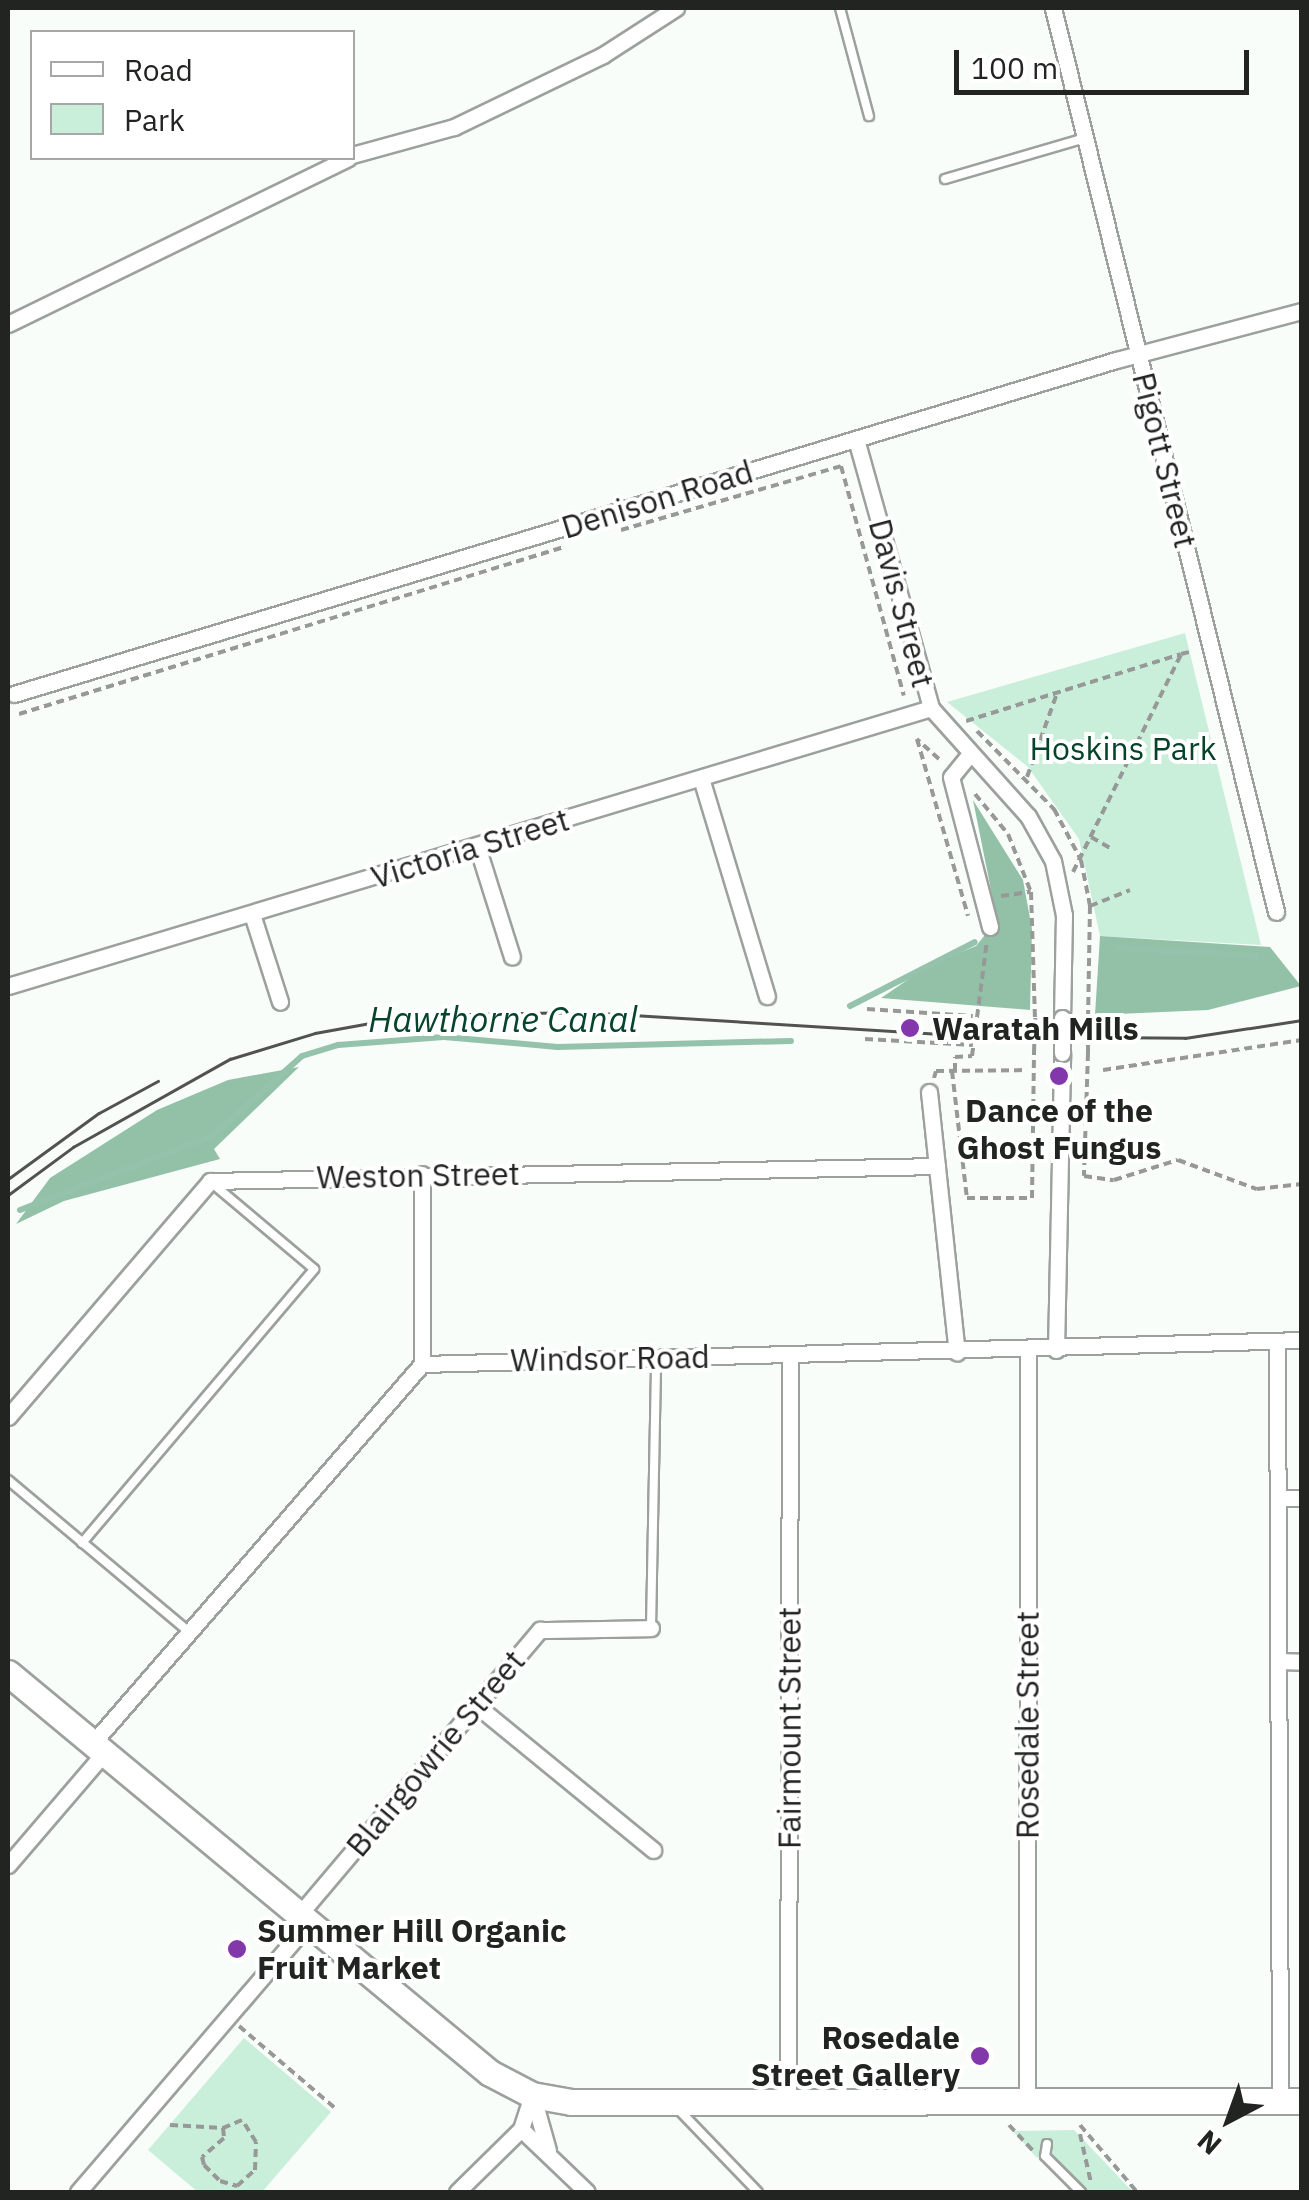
<!DOCTYPE html>
<html>
<head>
<meta charset="utf-8">
<style>
  body { margin:0 }
  #map { position:relative; width:1309px; height:2200px; overflow:hidden; background:#f8fdfa; font-family:"IBM Plex Sans",sans-serif }
  div>[style] { position:absolute }
  .green>* { inset:0; background:#c9eeda }
  .forest>* { inset:0; background:#93c1a8 }
  .stream>* { height:6px; margin:-3px; padding:0 3px; transform-origin:3px; border-radius:3px; background:#94c2aa }
  .path>* { height:4px; margin-top:-2px; transform-origin:0; background:repeating-linear-gradient(90deg,#969997 0 8px,transparent 0 13px) }
  .roads { filter:drop-shadow(2px 0 #9ca19e) drop-shadow(-2px 0 #9ca19e) drop-shadow(0 2px #9ca19e) drop-shadow(0 -2px #9ca19e) }
  .lane>* { height:8px; margin:-4px; padding:0 4px; transform-origin:4px; border-radius:4px; background:#fff }
  .street>* { height:15px; margin:-7.5px; padding:0 7.5px; transform-origin:7.5px; border-radius:7.5px; background:#fff }
  .primary>* { height:25px; margin:-12.5px; padding:0 12.5px; transform-origin:12.5px; border-radius:12.5px; background:#fff }
  .tram>* { height:2.5px; margin:-1.25px; padding:0 1.25px; transform-origin:1.25px; border-radius:1.25px; background:#515351 }
  .path-bridge>* { height:4px; margin-top:-2px; transform-origin:0; background:repeating-linear-gradient(90deg,#969997 0 8px,transparent 0 13px) }
  .bridges { filter:drop-shadow(2px 0 #9ca19e) drop-shadow(-2px 0 #9ca19e) drop-shadow(0 2px #9ca19e) drop-shadow(0 -2px #9ca19e) }
  .street-bridge>* { height:15px; margin:-7.5px; padding:0 7.5px; transform-origin:7.5px; border-radius:7.5px; background:#fff }
  .dots>* { width:28px; height:28px; translate:-50% -50%; box-sizing:border-box; border:5px solid #fff; border-radius:50% }
  span { translate:-50% -50%; white-space:nowrap; text-align:center; line-height:1.15; -webkit-text-stroke:8px #fff; paint-order:stroke }
  .street-label { font-size:32px; color:#222422 }
  .park-label { font-size:32px; color:#05432b }
  .poi-label { font-size:32px; color:#222422; font-weight:700 }
  .left { translate:0 -50%; text-align:left }
  .right { translate:-100% -50%; text-align:right }
  .water-label { font-size:35px; color:#07442d; font-style:italic }
  .frame { position:absolute; inset:0; border:10px solid #222422; pointer-events:none }
  .legend { position:absolute; left:30px; top:30px; width:325px; height:130px; box-sizing:border-box; background:#fff; border:2px solid #a7a7a7; margin:0; padding:12px 18px; list-style:none; font-size:30px; color:#222422 }
  .legend li { display:flex; align-items:center; gap:20px; height:50px }
  .legend b { width:50px; border:2px solid #a7a7a7 }
  .north { position:absolute; left:1179px; top:2070px; width:100px; height:100px; -webkit-text-stroke:8px #fff; paint-order:stroke; rotate:221deg; font-size:28px; font-weight:700; line-height:40px; text-align:center; color:#222422 }
  .north::after { content:''; display:block; margin:auto; width:35px; height:45px; background:#222422; clip-path:polygon(50% 0,100% 100%,50% 72%,0 100%) }
  .scale { position:absolute; left:954px; top:50px; width:295px; height:45px; box-sizing:border-box; border:5px solid #222422; border-top:0; padding-left:12px; font-size:30px; line-height:35px; white-space:nowrap; color:#222422; -webkit-text-stroke:8px #fff; paint-order:stroke }
</style>
</head>
<body>
<div id="map">
  <div class="green">
    <i style="clip-path:polygon(1185px 633px,1261px 945px,1100px 936px,1079px 839px,1028px 767px,947px 702px)"></i>
    <i style="clip-path:polygon(244px 2038px,331px 2112px,262px 2192px,198px 2192px,148px 2150px)"></i>
    <i style="clip-path:polygon(1074px 2130px,1133px 2192px,1089px 2192px,1047px 2148px,1037px 2158px,1013px 2131px)"></i>
  </div>
  <div class="forest">
    <i style="clip-path:polygon(973px 800px,1023px 880px,1032px 929px,1030px 1010px,881px 998px,928px 966px,976px 946px,997px 920px)"></i>
    <i style="clip-path:polygon(1100px 936px,1270px 947px,1301px 986px,1208px 1010px,1095px 1015px)"></i>
    <i style="clip-path:polygon(299px 1067px,214px 1149px,220px 1159px,64px 1201px,16px 1224px,50px 1178px,157px 1110px,228px 1080px)"></i>
  </div>
  <div class="stream">
    <i style="left:1120px;top:948px;width:136px;rotate:3.4deg"></i>
    <i style="left:850px;top:1006px;width:140px;rotate:-27.1deg"></i>
    <i style="left:20px;top:1210px;width:206px;rotate:-21.1deg"></i>
    <i style="left:212px;top:1136px;width:120px;rotate:-41.6deg"></i>
    <i style="left:302px;top:1056px;width:38px;rotate:-17deg"></i>
    <i style="left:338px;top:1045px;width:106px;rotate:-4.3deg"></i>
    <i style="left:444px;top:1037px;width:114px;rotate:5deg"></i>
    <i style="left:558px;top:1047px;width:233px;rotate:-1.5deg"></i>
  </div>
  <div class="path">
    <i style="left:621px;top:530px;width:229px;rotate:-16.2deg"></i>
    <i style="left:841px;top:466px;width:238px;rotate:74.7deg"></i>
    <i style="left:19px;top:714px;width:570px;rotate:-17.04deg"></i>
    <i style="left:966px;top:721px;width:225px;rotate:-17.3deg"></i>
    <i style="left:977px;top:731px;width:110px;rotate:45.4deg"></i>
    <i style="left:1054px;top:809px;width:58px;rotate:62.1deg"></i>
    <i style="left:1081px;top:860px;width:47px;rotate:78.9deg"></i>
    <i style="left:1090px;top:906px;width:113px;rotate:91deg"></i>
    <i style="left:939px;top:759px;width:30px;rotate:-138deg"></i>
    <i style="left:917px;top:739px;width:184px;rotate:73.9deg"></i>
    <i style="left:1027px;top:777px;width:89px;rotate:-70.3deg"></i>
    <i style="left:975px;top:794px;width:52px;rotate:50.5deg"></i>
    <i style="left:1008px;top:834px;width:62px;rotate:68.4deg"></i>
    <i style="left:1031px;top:892px;width:126px;rotate:88.2deg"></i>
    <i style="left:1091px;top:837px;width:24px;rotate:30deg"></i>
    <i style="left:1073px;top:872px;width:243px;rotate:-63.6deg"></i>
    <i style="left:1181px;top:654px;width:12px;rotate:-14deg"></i>
    <i style="left:1001px;top:896px;width:30px;rotate:-8deg"></i>
    <i style="left:1090px;top:906px;width:43px;rotate:-21.8deg"></i>
    <i style="left:867px;top:1009px;width:106px;rotate:3.8deg"></i>
    <i style="left:865px;top:1039px;width:108px;rotate:3.2deg"></i>
    <i style="left:1088px;top:1053px;width:123px;rotate:91.9deg"></i>
    <i style="left:1084px;top:1176px;width:30px;rotate:8deg"></i>
    <i style="left:1114px;top:1180px;width:67px;rotate:-17.4deg"></i>
    <i style="left:1178px;top:1160px;width:84px;rotate:20.2deg"></i>
    <i style="left:1257px;top:1189px;width:45px;rotate:-6.3deg"></i>
    <i style="left:1103px;top:1070px;width:201px;rotate:-8.6deg"></i>
    <i style="left:952px;top:1071px;width:128px;rotate:83.3deg"></i>
    <i style="left:967px;top:1198px;width:65px"></i>
    <i style="left:1032px;top:1198px;width:146px;rotate:-89.2deg"></i>
    <i style="left:955px;top:1071px;width:14px;rotate:-90deg"></i>
    <i style="left:955px;top:1057px;width:17px;rotate:-3deg"></i>
    <i style="left:972px;top:1056px;width:116px;rotate:-82.6deg"></i>
    <i style="left:934px;top:1078px;width:7px;rotate:-74deg"></i>
    <i style="left:936px;top:1071px;width:89px;rotate:-0.6deg"></i>
    <i style="left:239px;top:2026px;width:125px;rotate:40.5deg"></i>
    <i style="left:170px;top:2125px;width:53px;rotate:3.2deg"></i>
    <i style="left:223px;top:2128px;width:10px;rotate:84deg"></i>
    <i style="left:224px;top:2138px;width:29px;rotate:139deg"></i>
    <i style="left:202px;top:2157px;width:8px;rotate:76deg"></i>
    <i style="left:204px;top:2165px;width:23px;rotate:45deg"></i>
    <i style="left:220px;top:2181px;width:18px;rotate:16deg"></i>
    <i style="left:237px;top:2186px;width:24px;rotate:-42deg"></i>
    <i style="left:255px;top:2170px;width:28px;rotate:-88deg"></i>
    <i style="left:256px;top:2142px;width:26px;rotate:-122deg"></i>
    <i style="left:242px;top:2120px;width:21px;rotate:157deg"></i>
    <i style="left:1009px;top:2125px;width:35px;rotate:47deg"></i>
    <i style="left:1080px;top:2125px;width:88px;rotate:49.6deg"></i>
    <i style="left:1080px;top:2134px;width:50px;rotate:77.3deg"></i>
  </div>
  <div class="roads">
    <div class="lane">
      <i style="left:840px;top:8px;width:112px;rotate:75deg"></i>
      <i style="left:945px;top:179px;width:146px;rotate:-16.3deg"></i>
      <i style="left:8px;top:1480px;width:235px;rotate:40deg"></i>
      <i style="left:82px;top:1543px;width:359px;rotate:-49.7deg"></i>
      <i style="left:314px;top:1269px;width:132px;rotate:-139.9deg"></i>
      <i style="left:651px;top:1628px;width:270px;rotate:-88.9deg"></i>
      <i style="left:678px;top:2109px;width:115px;rotate:46.1deg"></i>
      <i style="left:1047px;top:2144px;width:12px;rotate:99deg"></i>
      <i style="left:1045px;top:2156px;width:51px;rotate:45deg"></i>
    </div>
    <div class="street">
      <i style="left:1053px;top:8px;width:931px;rotate:76.14deg"></i>
      <i style="left:352px;top:155px;width:106px;rotate:-15.4deg"></i>
      <i style="left:454px;top:127px;width:165px;rotate:-25.8deg"></i>
      <i style="left:603px;top:55px;width:87px;rotate:-32.8deg"></i>
      <i style="left:8px;top:324px;width:378px;rotate:-26deg"></i>
      <i style="left:856px;top:439px;width:279px;rotate:74.4deg"></i>
      <i style="left:931px;top:708px;width:145px;rotate:48.1deg"></i>
      <i style="left:1028px;top:816px;width:51px;rotate:60.9deg"></i>
      <i style="left:1053px;top:861px;width:55px;rotate:78.5deg"></i>
      <i style="left:1064px;top:915px;width:103px;rotate:91.1deg"></i>
      <i style="left:14px;top:694px;width:1152px;rotate:-16.86deg"></i>
      <i style="left:1116px;top:360px;width:192px;rotate:-14.8deg"></i>
      <i style="left:969px;top:755px;width:28px;rotate:129deg"></i>
      <i style="left:951px;top:777px;width:155px;rotate:75.4deg"></i>
      <i style="left:701px;top:778px;width:228px;rotate:73.2deg"></i>
      <i style="left:477px;top:846px;width:116px;rotate:72.5deg"></i>
      <i style="left:252px;top:914px;width:92px;rotate:72.3deg"></i>
      <i style="left:8px;top:986px;width:964px;rotate:-16.76deg"></i>
      <i style="left:929px;top:1092px;width:262px;rotate:83.9deg"></i>
      <i style="left:1277px;top:1344px;width:757px;rotate:89.77deg"></i>
      <i style="left:1056px;top:1350px;width:297px;rotate:-88.8deg"></i>
      <i style="left:422px;top:1364px;width:190px;rotate:-90deg"></i>
      <i style="left:8px;top:1417px;width:311px;rotate:-49.4deg"></i>
      <i style="left:210px;top:1181px;width:727px;rotate:-1.18deg"></i>
      <i style="left:1278px;top:1498px;width:24px"></i>
      <i style="left:1279px;top:1661px;width:23px;rotate:2deg"></i>
      <i style="left:476px;top:1705px;width:229px;rotate:39.3deg"></i>
      <i style="left:92px;top:1744px;width:503px;rotate:-49.03deg"></i>
      <i style="left:422px;top:1364px;width:880px;rotate:-1.56deg"></i>
      <i style="left:8px;top:1865px;width:146px;rotate:-49.4deg"></i>
      <i style="left:298px;top:1916px;width:375px;rotate:-49.8deg"></i>
      <i style="left:540px;top:1630px;width:111px;rotate:-1deg"></i>
      <i style="left:533px;top:2097px;width:55px;rotate:74.2deg"></i>
      <i style="left:1027px;top:2099px;width:748px;rotate:-89.92deg"></i>
      <i style="left:788px;top:2100px;width:744px;rotate:-89.85deg"></i>
      <i style="left:521px;top:2129px;width:91px;rotate:43.7deg"></i>
      <i style="left:78px;top:2192px;width:353px;rotate:-49.4deg"></i>
      <i style="left:457px;top:2192px;width:90px;rotate:-44.5deg"></i>
      <i style="left:521px;top:2129px;width:36px;rotate:-72deg"></i>
    </div>
    <div class="primary">
      <i style="left:8px;top:1673px;width:626px;rotate:39.69deg"></i>
      <i style="left:490px;top:2073px;width:47px;rotate:27.6deg"></i>
      <i style="left:532px;top:2095px;width:40px;rotate:10deg"></i>
      <i style="left:571px;top:2102px;width:731px;rotate:-0.08deg"></i>
    </div>
  </div>
  <div class="tram">
    <i style="left:8px;top:1179px;width:112px;rotate:-36deg"></i>
    <i style="left:99px;top:1113px;width:67px;rotate:-28.5deg"></i>
    <i style="left:8px;top:1195px;width:81px;rotate:-36.4deg"></i>
    <i style="left:73px;top:1147px;width:180px;rotate:-29.3deg"></i>
    <i style="left:230px;top:1059px;width:89px;rotate:-17deg"></i>
    <i style="left:315px;top:1033px;width:102px;rotate:-10.2deg"></i>
    <i style="left:415px;top:1015px;width:168px;rotate:-1deg"></i>
    <i style="left:583px;top:1012px;width:391px;rotate:3.5deg"></i>
    <i style="left:973px;top:1036px;width:212px;rotate:0.5deg"></i>
    <i style="left:1185px;top:1038px;width:118px;rotate:-8.7deg"></i>
  </div>
  <div class="path-bridge">
    <i style="left:1034px;top:1052px;width:34px;rotate:-88deg"></i>
    <i style="left:1088px;top:1053px;width:34px;rotate:-90deg"></i>
  </div>
  <div class="bridges">
    <div class="street-bridge">
      <i style="left:1062px;top:1053px;width:35px;rotate:-90deg"></i>
    </div>
  </div>
  <div class="dots">
    <i style="left:910px;top:1028px;background:#8238aa"></i>
    <i style="left:1059px;top:1076px;background:#8238aa"></i>
    <i style="left:237px;top:1949px;background:#8238aa"></i>
    <i style="left:980px;top:2056px;background:#8238aa"></i>
  </div>
  <div class="street-label">
    <span style="left:1165px;top:460px;rotate:76deg">Pigott Street</span>
    <span style="left:657px;top:499px;rotate:-17deg">Denison Road</span>
    <span style="left:902px;top:603px;rotate:75deg">Davis Street</span>
    <span style="left:470px;top:848px;rotate:-17deg">Victoria Street</span>
    <span style="left:418px;top:1175px;rotate:-1deg">Weston Street</span>
    <span style="left:610px;top:1358px;rotate:-1deg">Windsor Road</span>
    <span style="left:1027px;top:1725px;rotate:-90deg">Rosedale Street</span>
    <span style="left:789px;top:1728px;rotate:-90deg">Fairmount Street</span>
    <span style="left:435px;top:1753px;rotate:-50deg">Blairgowrie Street</span>
  </div>
  <div class="park-label">
    <span style="left:1123px;top:748px">Hoskins Park</span>
  </div>
  <div class="poi-label">
    <span class="left" style="left:932px;top:1028px">Waratah Mills</span>
    <span style="left:1059px;top:1129px">Dance of the<br>Ghost Fungus</span>
    <span class="left" style="left:257px;top:1949px">Summer Hill Organic<br>Fruit Market</span>
    <span class="right" style="left:960px;top:2056px">Rosedale<br>Street Gallery</span>
  </div>
  <div class="water-label">
    <span style="left:503px;top:1019px">Hawthorne Canal</span>
  </div>
  <div class="frame"></div>
  <ul class="legend">
  <li><b style="height:12px;background:#fff"></b>Road</li>
  <li><b style="height:28px;background:#c9eeda"></b>Park</li>
  </ul>
  <div class="north">N</div>
  <div class="scale">100 m</div>
</div>
</body>
</html>
